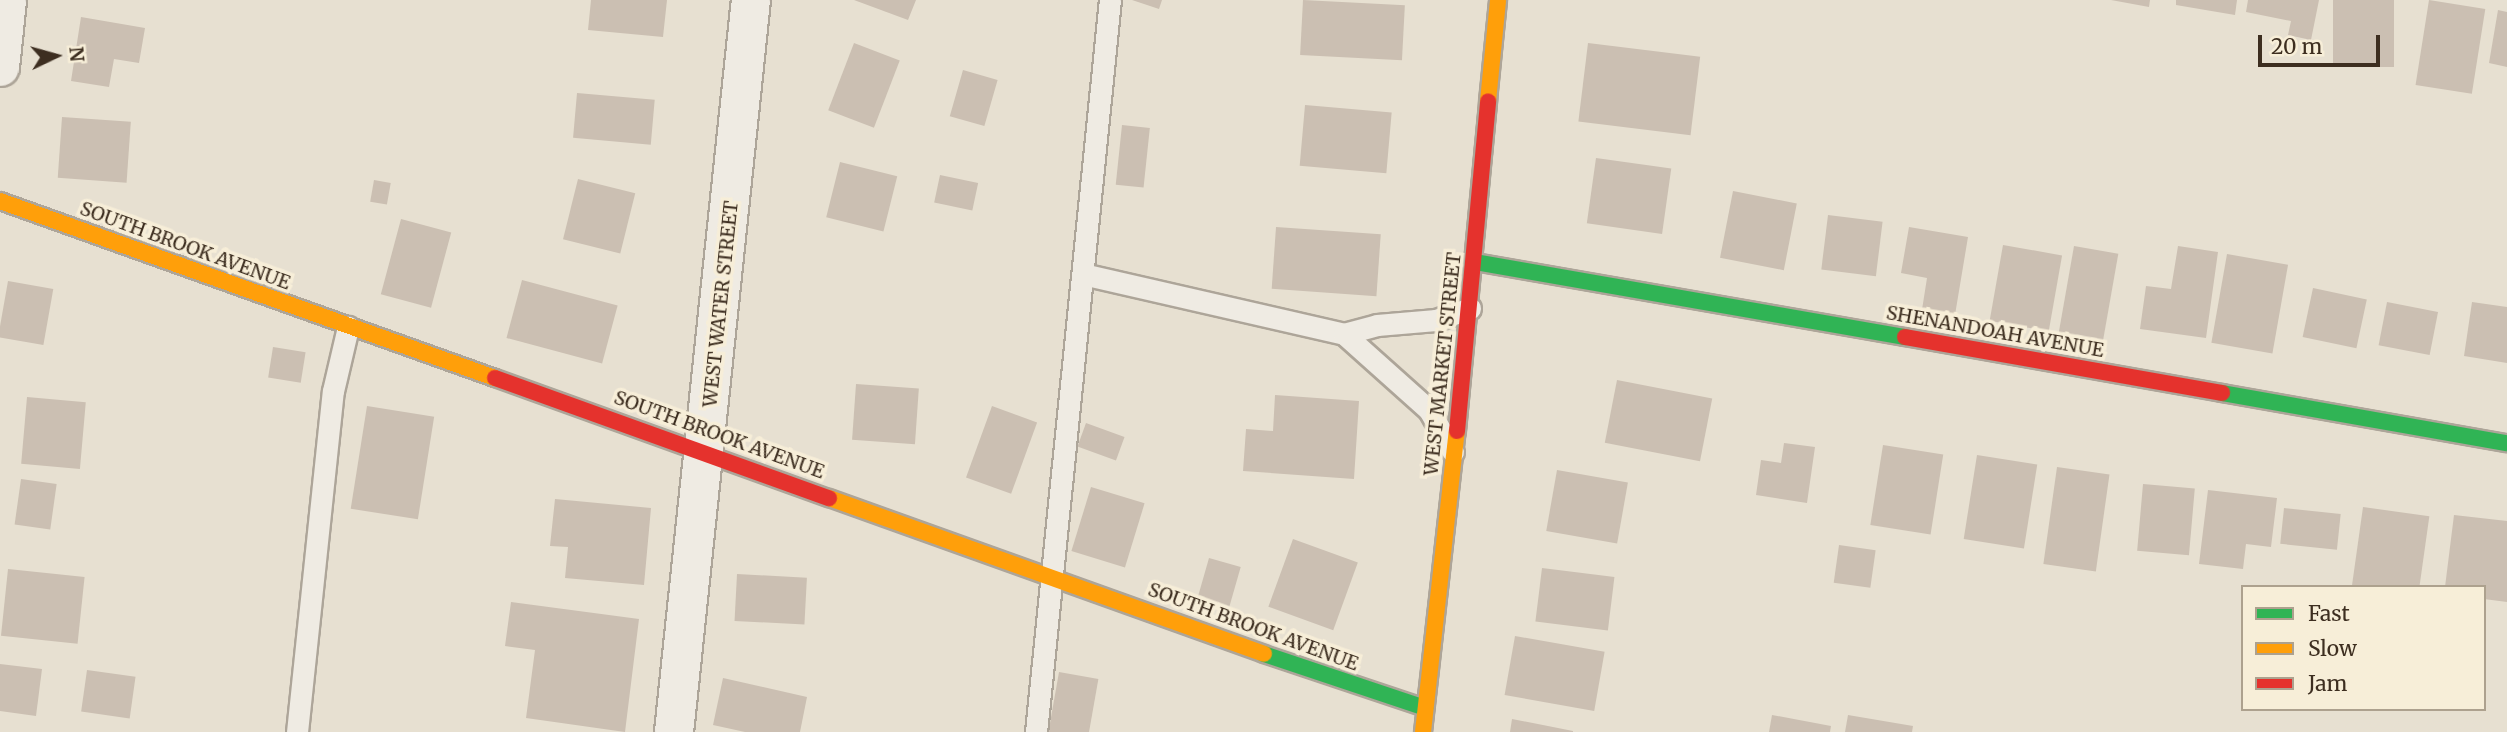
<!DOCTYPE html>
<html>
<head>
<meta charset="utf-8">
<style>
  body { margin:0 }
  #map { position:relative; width:2507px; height:732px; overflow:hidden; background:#e7e0d1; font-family:Merriweather,serif }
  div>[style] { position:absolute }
  .building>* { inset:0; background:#cbbfb2; transform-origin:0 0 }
  .roads { filter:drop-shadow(2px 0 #ada599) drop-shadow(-2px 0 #ada599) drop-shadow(0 2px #ada599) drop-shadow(0 -2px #ada599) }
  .lane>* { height:21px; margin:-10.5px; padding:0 10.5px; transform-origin:10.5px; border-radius:10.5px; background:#efebe3 }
  .street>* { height:38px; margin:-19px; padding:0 19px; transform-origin:19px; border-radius:19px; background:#efebe3 }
  .fast>* { height:16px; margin:-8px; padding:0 8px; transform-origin:8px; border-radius:8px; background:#30b455 }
  .slow>* { height:16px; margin:-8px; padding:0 8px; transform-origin:8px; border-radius:8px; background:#ff9f0a }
  .jam>* { height:16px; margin:-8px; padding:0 8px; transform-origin:8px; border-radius:8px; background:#e5322d }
  span { translate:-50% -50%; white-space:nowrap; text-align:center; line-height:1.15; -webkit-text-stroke:7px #f7eed8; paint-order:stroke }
  .street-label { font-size:19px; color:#3d2e20 }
  .legend { position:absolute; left:2241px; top:585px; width:245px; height:126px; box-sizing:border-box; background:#f7eed8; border:2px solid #ada18e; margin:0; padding:9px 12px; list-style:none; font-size:21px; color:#3d2e20 }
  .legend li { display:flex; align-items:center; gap:14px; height:35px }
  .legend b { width:35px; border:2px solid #ada18e }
  .north { position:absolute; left:21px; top:21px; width:70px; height:70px; -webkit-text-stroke:5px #f7eed8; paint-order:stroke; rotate:85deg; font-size:19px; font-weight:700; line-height:28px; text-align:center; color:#3d2e20 }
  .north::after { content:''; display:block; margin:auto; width:24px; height:32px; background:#3d2e20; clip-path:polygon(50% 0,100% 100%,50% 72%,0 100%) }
  .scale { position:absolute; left:2258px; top:35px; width:122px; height:32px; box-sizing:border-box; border:4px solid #3d2e20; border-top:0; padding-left:9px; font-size:21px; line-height:24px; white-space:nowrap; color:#3d2e20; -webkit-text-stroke:5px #f7eed8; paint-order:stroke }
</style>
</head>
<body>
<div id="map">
  <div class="building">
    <i style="clip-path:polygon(591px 0,667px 0,663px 37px,588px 30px)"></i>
    <i style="clip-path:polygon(854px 0,916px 0,908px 20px)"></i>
    <i style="clip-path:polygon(1132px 0,1162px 0,1159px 9px)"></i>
    <i style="left:1303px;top:0;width:102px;height:55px;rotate:3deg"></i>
    <i style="clip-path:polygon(2111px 0,2150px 0,2149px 7px)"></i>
    <i style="clip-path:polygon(2176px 0,2237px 0,2235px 15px,2176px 5px)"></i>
    <i style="clip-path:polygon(2248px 0,2319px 0,2311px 40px,2288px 35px,2291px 21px,2246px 12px)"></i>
    <i style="left:2333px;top:0;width:61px;height:67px"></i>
    <i style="left:2429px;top:0;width:57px;height:86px;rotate:9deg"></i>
    <i style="clip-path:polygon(2498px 10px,2507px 12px,2507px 67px,2489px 63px)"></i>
    <i style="clip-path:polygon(81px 17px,145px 28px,139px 63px,114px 59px,109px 87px,71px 81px)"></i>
    <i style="left:854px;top:43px;width:49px;height:72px;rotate:21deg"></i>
    <i style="left:1588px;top:43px;width:113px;height:79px;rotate:7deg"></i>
    <i style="left:963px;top:70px;width:36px;height:48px;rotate:16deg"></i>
    <i style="left:577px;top:93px;width:78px;height:45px;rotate:5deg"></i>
    <i style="left:1305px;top:105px;width:87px;height:61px;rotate:5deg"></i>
    <i style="left:62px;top:117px;width:69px;height:61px;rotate:4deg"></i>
    <i style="left:1122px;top:125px;width:28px;height:60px;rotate:6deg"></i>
    <i style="left:1596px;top:158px;width:76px;height:66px;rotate:8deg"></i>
    <i style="left:840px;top:162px;width:59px;height:57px;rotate:14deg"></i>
    <i style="left:940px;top:175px;width:39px;height:28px;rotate:12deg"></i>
    <i style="left:578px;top:179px;width:59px;height:62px;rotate:14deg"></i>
    <i style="left:374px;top:180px;width:17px;height:22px;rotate:10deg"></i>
    <i style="left:1733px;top:191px;width:65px;height:68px;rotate:11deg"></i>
    <i style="left:1828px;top:215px;width:55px;height:55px;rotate:7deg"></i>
    <i style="left:401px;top:219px;width:52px;height:78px;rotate:15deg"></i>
    <i style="left:1276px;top:227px;width:105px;height:62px;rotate:4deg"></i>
    <i style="clip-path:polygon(1909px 227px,1968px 237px,1954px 321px,1921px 316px,1927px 278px,1901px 273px)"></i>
    <i style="left:2003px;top:245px;width:60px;height:77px;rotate:10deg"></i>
    <i style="left:2074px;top:246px;width:45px;height:88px;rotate:10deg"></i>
    <i style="clip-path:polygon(2178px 246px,2218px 252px,2206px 338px,2140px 329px,2146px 286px,2171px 289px)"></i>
    <i style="left:2227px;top:254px;width:62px;height:90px;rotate:10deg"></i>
    <i style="left:522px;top:280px;width:99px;height:60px;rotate:15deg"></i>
    <i style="left:8px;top:281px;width:46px;height:57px;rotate:10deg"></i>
    <i style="left:2313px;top:288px;width:55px;height:50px;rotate:12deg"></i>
    <i style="left:2387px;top:302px;width:52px;height:44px;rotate:11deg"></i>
    <i style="clip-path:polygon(2472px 302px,2507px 307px,2507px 363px,2464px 356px)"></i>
    <i style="left:273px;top:347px;width:33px;height:31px;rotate:9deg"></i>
    <i style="left:1617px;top:380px;width:97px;height:64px;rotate:11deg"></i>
    <i style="left:856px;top:384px;width:63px;height:56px;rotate:4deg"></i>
    <i style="clip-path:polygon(1275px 395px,1359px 401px,1354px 479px,1243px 471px,1246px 429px,1273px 431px)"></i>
    <i style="left:27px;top:397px;width:59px;height:67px;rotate:5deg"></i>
    <i style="left:367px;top:406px;width:68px;height:104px;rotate:9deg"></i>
    <i style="left:992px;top:406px;width:48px;height:76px;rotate:20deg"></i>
    <i style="left:1086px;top:423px;width:41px;height:25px;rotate:20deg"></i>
    <i style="clip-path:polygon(1784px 443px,1815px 447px,1807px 503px,1756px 495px,1761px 460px,1781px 463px)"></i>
    <i style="left:1883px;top:445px;width:61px;height:81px;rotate:9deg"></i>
    <i style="left:1977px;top:455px;width:61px;height:85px;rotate:9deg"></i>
    <i style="left:2057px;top:467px;width:53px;height:98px;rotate:8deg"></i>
    <i style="left:1557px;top:470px;width:72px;height:62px;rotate:10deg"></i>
    <i style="left:21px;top:479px;width:36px;height:46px;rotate:8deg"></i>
    <i style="left:2143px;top:484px;width:52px;height:67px;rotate:5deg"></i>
    <i style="left:1091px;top:487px;width:56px;height:67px;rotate:17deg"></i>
    <i style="clip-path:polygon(2208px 490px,2277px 498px,2271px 547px,2246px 544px,2243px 569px,2199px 564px)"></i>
    <i style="clip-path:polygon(555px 499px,651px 508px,644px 585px,565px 578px,568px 547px,550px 546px)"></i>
    <i style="left:2363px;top:507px;width:67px;height:79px;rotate:8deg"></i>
    <i style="left:2284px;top:508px;width:57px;height:36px;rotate:6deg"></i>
    <i style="clip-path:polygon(2454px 515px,2507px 521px,2507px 602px,2484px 599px,2484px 587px,2445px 587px)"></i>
    <i style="left:1293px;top:539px;width:69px;height:72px;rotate:20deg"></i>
    <i style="left:1839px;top:545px;width:37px;height:38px;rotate:8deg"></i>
    <i style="left:1209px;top:558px;width:33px;height:41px;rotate:16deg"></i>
    <i style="left:1542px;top:568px;width:73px;height:54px;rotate:7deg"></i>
    <i style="left:8px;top:569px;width:77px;height:67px;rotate:6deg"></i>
    <i style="left:737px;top:574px;width:70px;height:47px;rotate:3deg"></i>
    <i style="clip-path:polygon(511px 602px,639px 619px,625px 732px,526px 718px,535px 650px,505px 646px)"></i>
    <i style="left:1515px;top:636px;width:91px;height:60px;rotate:10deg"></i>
    <i style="clip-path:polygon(0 664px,42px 669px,36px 716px,0 711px)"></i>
    <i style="left:87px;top:670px;width:49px;height:42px;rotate:8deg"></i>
    <i style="left:1059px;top:672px;width:40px;height:61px;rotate:10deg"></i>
    <i style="clip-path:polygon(723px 678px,807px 697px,800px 732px,745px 732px,713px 725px)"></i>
    <i style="clip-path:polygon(1772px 715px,1831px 726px,1830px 732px,1769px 732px)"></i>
    <i style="clip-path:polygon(1848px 715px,1913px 726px,1912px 732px,1845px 732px)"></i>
    <i style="clip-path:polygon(1512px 719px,1573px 731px,1573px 732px,1510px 732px)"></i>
  </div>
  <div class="roads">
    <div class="lane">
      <i style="left:1083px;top:274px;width:268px;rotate:12.9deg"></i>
      <i style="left:1453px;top:452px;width:48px;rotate:-119.7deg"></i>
      <i style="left:1429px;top:410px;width:114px;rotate:-138.2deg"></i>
      <i style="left:1344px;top:334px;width:34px;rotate:-15deg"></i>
      <i style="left:1377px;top:325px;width:59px;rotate:-4.8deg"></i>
      <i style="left:1436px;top:320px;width:36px;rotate:-19deg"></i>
      <i style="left:297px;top:732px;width:343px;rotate:-84deg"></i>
      <i style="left:333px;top:391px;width:66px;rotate:-76.8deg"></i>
      <i style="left:1036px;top:732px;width:736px;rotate:-84.23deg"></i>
    </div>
    <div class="street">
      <i style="left:0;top:67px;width:67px;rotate:-84deg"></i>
      <i style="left:674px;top:732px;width:736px;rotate:-84deg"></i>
    </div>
    <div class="fast">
      <i style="left:1475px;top:262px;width:436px;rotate:9.9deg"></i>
      <i style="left:2222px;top:393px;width:289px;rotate:10deg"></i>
      <i style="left:1264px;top:654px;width:170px;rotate:18.5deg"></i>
    </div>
    <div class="slow">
      <i style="left:1488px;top:101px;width:101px;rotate:-84.3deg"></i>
      <i style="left:0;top:201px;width:526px;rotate:19.68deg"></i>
      <i style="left:829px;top:498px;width:462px;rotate:19.7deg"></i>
      <i style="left:1423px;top:732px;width:303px;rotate:-83.6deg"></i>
    </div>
    <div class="jam">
      <i style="left:1905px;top:337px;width:322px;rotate:10deg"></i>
      <i style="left:495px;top:378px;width:355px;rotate:19.8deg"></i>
      <i style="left:1457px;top:431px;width:331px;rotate:-84.6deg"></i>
    </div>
  </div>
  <div class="street-label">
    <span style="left:185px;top:246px;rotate:20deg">SOUTH BROOK AVENUE</span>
    <span style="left:721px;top:304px;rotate:-84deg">WEST WATER STREET</span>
    <span style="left:1995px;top:332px;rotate:10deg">SHENANDOAH AVENUE</span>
    <span style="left:1443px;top:364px;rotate:-84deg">WEST MARKET STREET</span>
    <span style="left:719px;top:435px;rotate:20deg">SOUTH BROOK AVENUE</span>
    <span style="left:1253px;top:627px;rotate:20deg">SOUTH BROOK AVENUE</span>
  </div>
  <ul class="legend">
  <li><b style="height:9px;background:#30b455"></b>Fast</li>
  <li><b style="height:9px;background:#ff9f0a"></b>Slow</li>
  <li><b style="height:9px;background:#e5322d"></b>Jam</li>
  </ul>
  <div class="north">N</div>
  <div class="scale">20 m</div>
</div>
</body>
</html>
